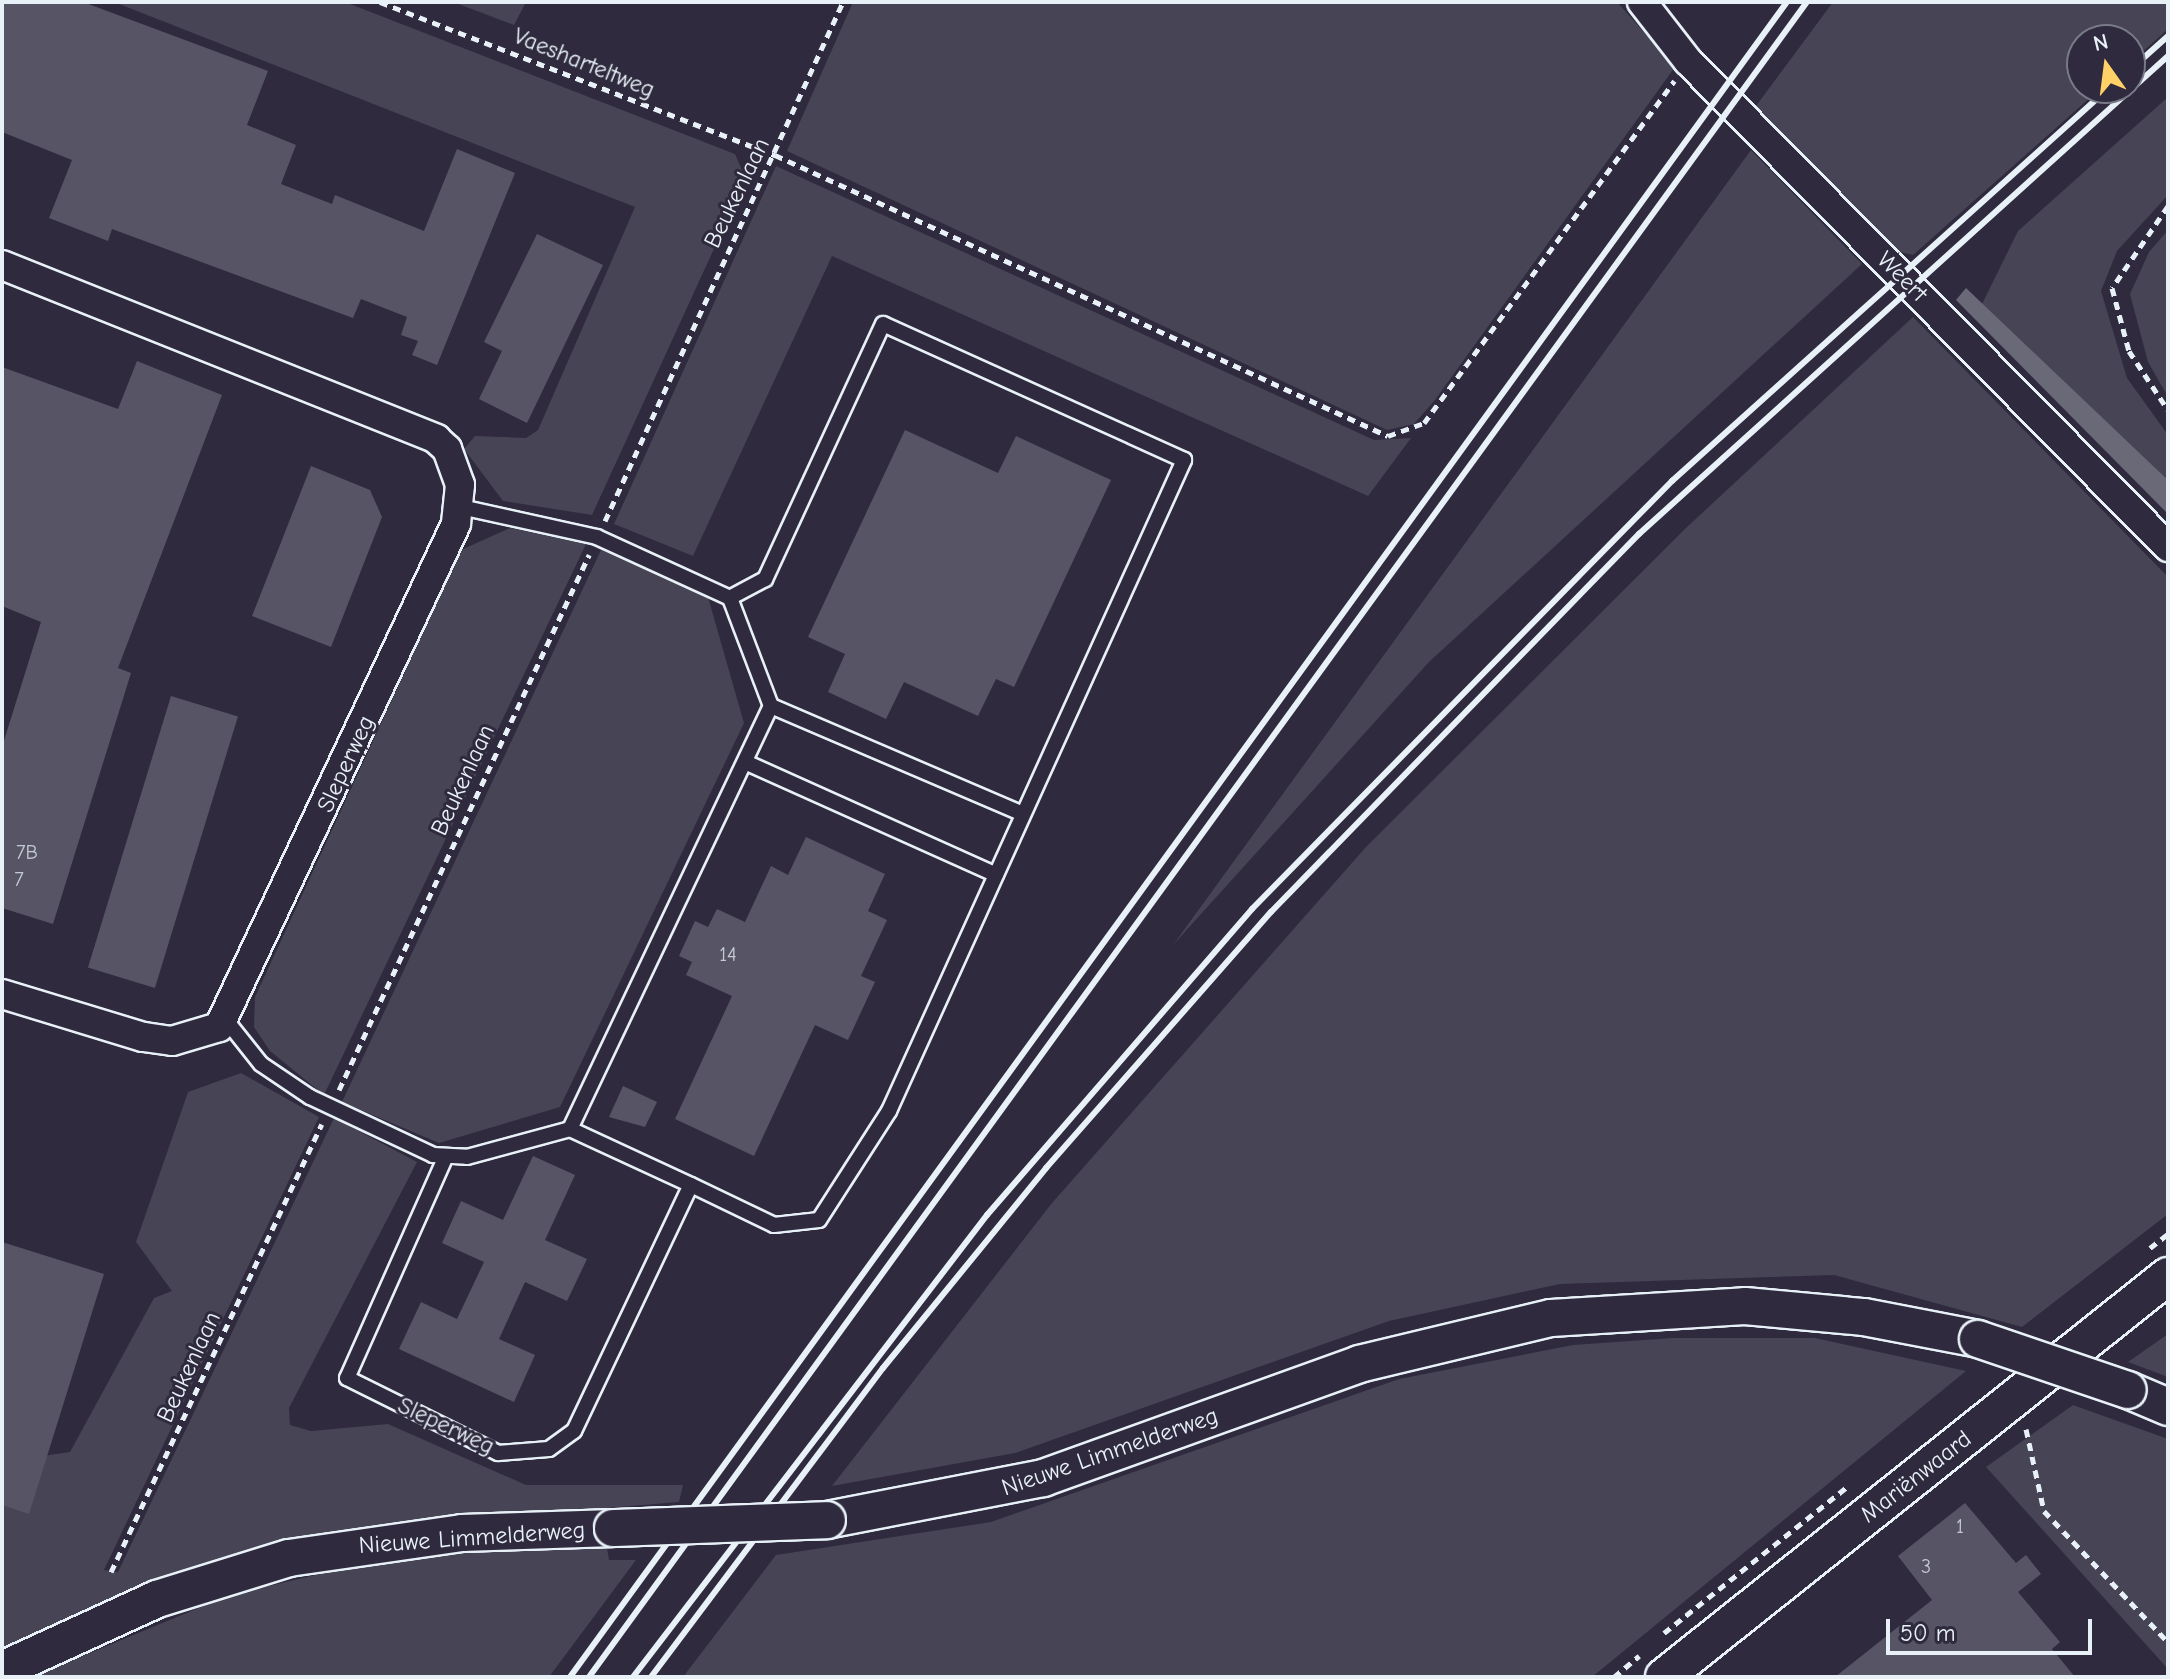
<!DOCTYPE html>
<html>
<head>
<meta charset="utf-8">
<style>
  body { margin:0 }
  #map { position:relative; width:2170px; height:1679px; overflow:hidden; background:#2f2a3d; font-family:"Comic Neue",sans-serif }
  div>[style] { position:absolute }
  .green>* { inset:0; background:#464455 }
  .water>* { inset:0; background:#696978 }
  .building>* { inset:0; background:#575565; transform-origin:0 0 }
  .path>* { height:5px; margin-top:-2.5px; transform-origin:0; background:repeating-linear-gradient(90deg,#e8f1f8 0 8px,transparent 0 14px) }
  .roads { filter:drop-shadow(2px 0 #e8f1f8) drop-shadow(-2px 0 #e8f1f8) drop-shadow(0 2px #e8f1f8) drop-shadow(0 -2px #e8f1f8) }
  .service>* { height:14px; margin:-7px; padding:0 7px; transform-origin:7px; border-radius:7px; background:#2f2a3d }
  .minor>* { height:28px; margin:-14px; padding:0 14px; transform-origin:14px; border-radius:14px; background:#2f2a3d }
  .tertiary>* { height:36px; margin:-18px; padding:0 18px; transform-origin:18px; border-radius:18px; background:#2f2a3d }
  .rail>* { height:6px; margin:-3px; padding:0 3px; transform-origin:3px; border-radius:3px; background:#e8f1f8 }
  .bridges { filter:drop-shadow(2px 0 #e8f1f8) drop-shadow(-2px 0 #e8f1f8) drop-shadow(0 2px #e8f1f8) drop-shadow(0 -2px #e8f1f8) }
  .tertiary-bridge>* { height:36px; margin:-18px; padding:0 18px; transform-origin:18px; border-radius:18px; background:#2f2a3d }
  span { translate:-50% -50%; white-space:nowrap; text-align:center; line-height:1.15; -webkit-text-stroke:6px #2f2a3d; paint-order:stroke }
  .number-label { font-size:20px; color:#c4cad3 }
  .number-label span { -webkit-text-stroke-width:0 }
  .street-label { font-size:24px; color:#e8f1f8 }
  .frame { position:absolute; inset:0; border:4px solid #e8f1f8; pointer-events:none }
  .north { position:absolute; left:2066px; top:24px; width:80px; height:80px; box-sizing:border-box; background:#2f2a3d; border:2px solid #797a88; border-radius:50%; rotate:346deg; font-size:22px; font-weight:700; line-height:32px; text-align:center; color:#e8f1f8 }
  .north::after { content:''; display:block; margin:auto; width:28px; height:36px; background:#ffd166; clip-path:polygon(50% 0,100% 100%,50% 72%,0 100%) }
  .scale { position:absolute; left:1886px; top:1619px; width:206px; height:36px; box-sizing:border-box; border:4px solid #e8f1f8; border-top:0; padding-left:10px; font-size:24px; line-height:28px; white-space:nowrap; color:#e8f1f8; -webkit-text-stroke:6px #2f2a3d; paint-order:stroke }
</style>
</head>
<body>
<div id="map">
  <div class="green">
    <i style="clip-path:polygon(114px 2px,345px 2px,735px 154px,746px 179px,592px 515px,503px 501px,464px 449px,475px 436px,526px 438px,538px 430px,635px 207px)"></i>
    <i style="clip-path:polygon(453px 2px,526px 2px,514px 25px)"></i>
    <i style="clip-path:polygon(853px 2px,1617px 2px,1675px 67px,1435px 400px,1414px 424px,1387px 430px,787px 151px)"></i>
    <i style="clip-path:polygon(1833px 2px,2168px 2px,2168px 29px,2130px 63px,2130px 40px,2082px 40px,2082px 88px,2101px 88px,1913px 255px,1895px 251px,1756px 106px)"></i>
    <i style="clip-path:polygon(2168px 97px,2168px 195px,2117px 251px,2101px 291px,2127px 378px,2168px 435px,2168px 480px,1982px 304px,2018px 231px)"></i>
    <i style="clip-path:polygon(1751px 150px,1862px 264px,1429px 662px,1173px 945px)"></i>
    <i style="clip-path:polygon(776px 166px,1374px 440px,1411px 438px,1368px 496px,832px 256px,693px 556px,614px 524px)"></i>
    <i style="clip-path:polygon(2168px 230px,2168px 397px,2148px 362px,2130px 294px,2149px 252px)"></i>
    <i style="clip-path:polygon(1913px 317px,2168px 577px,2168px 1214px,2022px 1327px,1834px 1275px,1560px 1284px,1389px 1321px,1015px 1453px,832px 1486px,1052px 1203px,1366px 847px,1686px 528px)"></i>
    <i style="clip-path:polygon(510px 528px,586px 544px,324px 1095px,270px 1051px,254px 1027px,255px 997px,461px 550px)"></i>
    <i style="clip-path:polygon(601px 550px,708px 597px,744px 723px,560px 1107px,439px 1143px,342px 1102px)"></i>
    <i style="clip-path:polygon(241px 1073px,319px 1117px,104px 1570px,118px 1572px,334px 1118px,417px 1162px,289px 1408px,290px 1425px,311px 1431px,388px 1424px,526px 1485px,683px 1485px,679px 1502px,331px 1531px,134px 1587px,2px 1649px,2px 1462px,70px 1452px,154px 1298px,172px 1291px,136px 1242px,188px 1092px)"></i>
    <i style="clip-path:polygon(2168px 1334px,2168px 1377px,2128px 1362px)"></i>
    <i style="clip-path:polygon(1673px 1338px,1815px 1338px,1966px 1371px,1592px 1677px,683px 1677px,776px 1555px,991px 1522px,1399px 1379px,1573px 1345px)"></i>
    <i style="clip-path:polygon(2073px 1405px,2168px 1439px,2168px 1669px,1986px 1467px)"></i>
    <i style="clip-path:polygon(607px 1548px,609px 1560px,636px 1560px,549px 1677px,32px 1677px,230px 1595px,358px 1565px,448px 1551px)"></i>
  </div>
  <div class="water">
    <i style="clip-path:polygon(1966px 288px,2168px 480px,2168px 514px,1956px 300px)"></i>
  </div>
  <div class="building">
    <i style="clip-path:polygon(2px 2px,83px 2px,268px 71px,247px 125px,296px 145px,281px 184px,332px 204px,335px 195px,424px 231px,457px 149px,515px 173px,437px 365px,412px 355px,418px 341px,401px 335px,407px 317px,361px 299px,353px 318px,112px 229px,108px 241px,49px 218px,72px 160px,2px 132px)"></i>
    <i style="clip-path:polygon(537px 234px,603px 265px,527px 423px,479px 399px,502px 351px,484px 342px)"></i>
    <i style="clip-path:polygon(137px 361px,222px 395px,118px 668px,131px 673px,53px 924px,2px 908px,2px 747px,41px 622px,2px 606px,2px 367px,118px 409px)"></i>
    <i style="clip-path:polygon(905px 430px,998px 473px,1016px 436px,1111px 480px,1014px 687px,996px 679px,978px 716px,904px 682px,886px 719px,828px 692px,845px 654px,808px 637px)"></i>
    <i style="clip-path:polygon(311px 466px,370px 490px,382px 517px,331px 647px,252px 616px)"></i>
    <i style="left:171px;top:696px;width:70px;height:284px;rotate:17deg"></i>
    <i style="clip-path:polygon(806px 837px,885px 874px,868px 911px,887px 920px,861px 976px,875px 982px,848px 1040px,815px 1025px,754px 1156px,675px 1119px,732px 996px,686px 975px,692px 962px,679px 956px,695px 921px,708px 927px,717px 909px,745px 922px,771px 866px,788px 875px)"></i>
    <i style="clip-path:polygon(623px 1086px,657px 1102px,645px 1127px,609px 1117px)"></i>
    <i style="clip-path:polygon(533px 1156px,575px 1175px,545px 1240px,587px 1259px,567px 1301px,525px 1282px,499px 1339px,535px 1355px,514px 1402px,399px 1349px,421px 1302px,457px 1319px,484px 1262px,442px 1243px,461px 1201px,503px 1220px)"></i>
    <i style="clip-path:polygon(2px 1242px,104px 1274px,29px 1514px,2px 1505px)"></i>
    <i style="clip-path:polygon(1965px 1503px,2016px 1563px,2026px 1555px,2041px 1574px,2018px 1592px,2060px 1642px,2052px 1649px,2075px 1677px,1835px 1677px,1932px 1600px,1898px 1556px)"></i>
  </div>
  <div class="path">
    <i style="left:380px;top:2px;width:424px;rotate:21.2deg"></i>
    <i style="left:775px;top:155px;width:674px;rotate:24.63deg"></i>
    <i style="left:1388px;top:436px;width:38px;rotate:-20deg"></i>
    <i style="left:1424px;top:423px;width:424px;rotate:-53.8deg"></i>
    <i style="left:2168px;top:206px;width:99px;rotate:124.3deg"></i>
    <i style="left:2112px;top:288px;width:65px;rotate:74.9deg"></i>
    <i style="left:2129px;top:351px;width:71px;rotate:56.5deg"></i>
    <i style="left:605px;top:521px;width:571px;rotate:-65.37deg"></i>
    <i style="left:339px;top:1090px;width:591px;rotate:-64.95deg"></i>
    <i style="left:2150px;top:1248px;width:23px;rotate:-38deg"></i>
    <i style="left:2026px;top:1429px;width:84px;rotate:77.6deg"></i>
    <i style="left:2044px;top:1511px;width:180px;rotate:46.6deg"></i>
    <i style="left:111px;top:1572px;width:495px;rotate:-64.8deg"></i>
    <i style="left:1664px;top:1633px;width:234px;rotate:-38.6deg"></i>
    <i style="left:1614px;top:1677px;width:33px;rotate:-40deg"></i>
  </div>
  <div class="roads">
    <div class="service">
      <i style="left:771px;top:706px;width:274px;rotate:23.2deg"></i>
      <i style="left:745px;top:762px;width:275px;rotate:24.2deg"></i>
      <i style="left:226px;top:1020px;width:56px;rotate:51.5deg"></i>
      <i style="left:261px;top:1064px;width:59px;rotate:34deg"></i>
      <i style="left:310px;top:1097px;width:136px;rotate:25.2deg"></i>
      <i style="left:433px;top:1155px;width:34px;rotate:3deg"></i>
      <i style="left:467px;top:1157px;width:107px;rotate:-15.2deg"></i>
      <i style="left:570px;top:1129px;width:468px;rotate:-64.6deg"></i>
      <i style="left:771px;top:706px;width:116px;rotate:-110.8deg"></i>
      <i style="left:730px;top:598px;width:146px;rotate:-155.4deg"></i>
      <i style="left:597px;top:537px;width:140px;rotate:-167.6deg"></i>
      <i style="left:446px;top:1156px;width:243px;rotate:114deg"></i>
      <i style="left:347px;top:1378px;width:169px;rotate:26.4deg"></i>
      <i style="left:498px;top:1453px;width:51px;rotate:-4.5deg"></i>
      <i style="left:549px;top:1449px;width:31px;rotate:-36deg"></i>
      <i style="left:574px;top:1431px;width:272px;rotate:-64.6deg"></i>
      <i style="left:691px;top:1185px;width:133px;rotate:-155.2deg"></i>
      <i style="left:691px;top:1185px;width:92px;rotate:25.7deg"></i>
      <i style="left:774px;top:1225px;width:45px;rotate:-6.3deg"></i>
      <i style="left:819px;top:1220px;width:130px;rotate:-57.3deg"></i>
      <i style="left:889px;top:1111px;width:715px;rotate:-65.62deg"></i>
      <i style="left:1184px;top:460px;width:330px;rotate:-155.7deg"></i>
      <i style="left:883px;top:324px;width:281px;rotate:114.8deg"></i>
      <i style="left:765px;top:579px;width:40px;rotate:152deg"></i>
    </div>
    <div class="minor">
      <i style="left:1642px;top:2px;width:75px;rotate:52.1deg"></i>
      <i style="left:1688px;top:61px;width:683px;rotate:45.36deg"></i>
      <i style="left:2px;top:265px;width:468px;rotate:21.8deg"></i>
      <i style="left:436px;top:439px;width:15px;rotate:42deg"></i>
      <i style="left:447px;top:449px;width:38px;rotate:70deg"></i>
      <i style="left:460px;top:485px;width:39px;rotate:96deg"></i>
      <i style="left:456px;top:524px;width:556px;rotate:115.23deg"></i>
      <i style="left:219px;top:1027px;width:49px;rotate:163.4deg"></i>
      <i style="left:172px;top:1041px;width:29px;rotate:-172deg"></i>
      <i style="left:143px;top:1037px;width:147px;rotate:-163deg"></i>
    </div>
    <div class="tertiary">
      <i style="left:2128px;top:1390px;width:43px;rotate:23deg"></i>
      <i style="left:827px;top:1520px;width:220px;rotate:-11deg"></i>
      <i style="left:1043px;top:1478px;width:336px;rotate:-19.8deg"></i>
      <i style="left:1359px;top:1364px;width:197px;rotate:-13.5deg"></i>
      <i style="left:1551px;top:1318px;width:194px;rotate:-3.5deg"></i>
      <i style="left:1745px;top:1306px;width:120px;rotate:5.3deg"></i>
      <i style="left:1864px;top:1317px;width:116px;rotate:10.9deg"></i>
      <i style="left:2px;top:1670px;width:170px;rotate:-24.6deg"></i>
      <i style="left:157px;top:1599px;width:138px;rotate:-17.3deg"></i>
      <i style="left:289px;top:1558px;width:175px;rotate:-8.2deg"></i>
      <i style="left:462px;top:1533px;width:151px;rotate:-1.9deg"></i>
      <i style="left:1664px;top:1677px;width:644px;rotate:-38.51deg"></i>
    </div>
  </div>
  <div class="rail">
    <i style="left:2130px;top:70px;width:51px;rotate:-41.8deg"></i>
    <i style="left:570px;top:1677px;width:2070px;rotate:-54deg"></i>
    <i style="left:589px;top:1677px;width:2071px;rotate:-53.98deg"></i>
    <i style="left:633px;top:1677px;width:582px;rotate:-52.54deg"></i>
    <i style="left:987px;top:1215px;width:405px;rotate:-49.1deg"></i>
    <i style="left:1252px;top:909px;width:600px;rotate:-45.54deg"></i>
    <i style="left:1672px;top:481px;width:588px;rotate:-41.97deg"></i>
    <i style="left:651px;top:1677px;width:386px;rotate:-53.1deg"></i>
    <i style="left:883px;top:1368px;width:258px;rotate:-50.8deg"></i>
    <i style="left:1046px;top:1168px;width:341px;rotate:-48.7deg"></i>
    <i style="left:1271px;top:912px;width:528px;rotate:-45.77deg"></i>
    <i style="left:1639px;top:534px;width:713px;rotate:-42.1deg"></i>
  </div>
  <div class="bridges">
    <div class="tertiary-bridge">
      <i style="left:1978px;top:1339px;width:158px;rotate:18.8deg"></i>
      <i style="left:613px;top:1528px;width:214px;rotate:-2.1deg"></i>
    </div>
  </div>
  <div class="number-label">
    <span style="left:27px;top:852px">7B</span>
    <span style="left:19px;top:879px">7</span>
    <span style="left:728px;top:954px">14</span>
    <span style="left:1960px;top:1526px">1</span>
    <span style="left:1926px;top:1566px">3</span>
  </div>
  <div class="street-label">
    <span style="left:584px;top:63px;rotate:22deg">Vaesharteltweg</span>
    <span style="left:737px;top:193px;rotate:-64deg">Beukenlaan</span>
    <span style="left:1902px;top:277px;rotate:45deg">Weert</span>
    <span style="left:346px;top:764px;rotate:-65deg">Sleperweg</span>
    <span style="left:463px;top:780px;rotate:-65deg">Beukenlaan</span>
    <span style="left:189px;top:1367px;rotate:-65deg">Beukenlaan</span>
    <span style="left:446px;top:1426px;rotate:25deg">Sleperweg</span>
    <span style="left:1110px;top:1452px;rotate:-19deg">Nieuwe Limmelderweg</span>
    <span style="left:1916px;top:1477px;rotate:-38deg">Mariënwaard</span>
    <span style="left:472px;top:1538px;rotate:-4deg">Nieuwe Limmelderweg</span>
  </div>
  <div class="frame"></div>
  <div class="north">N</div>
  <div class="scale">50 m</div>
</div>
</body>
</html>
